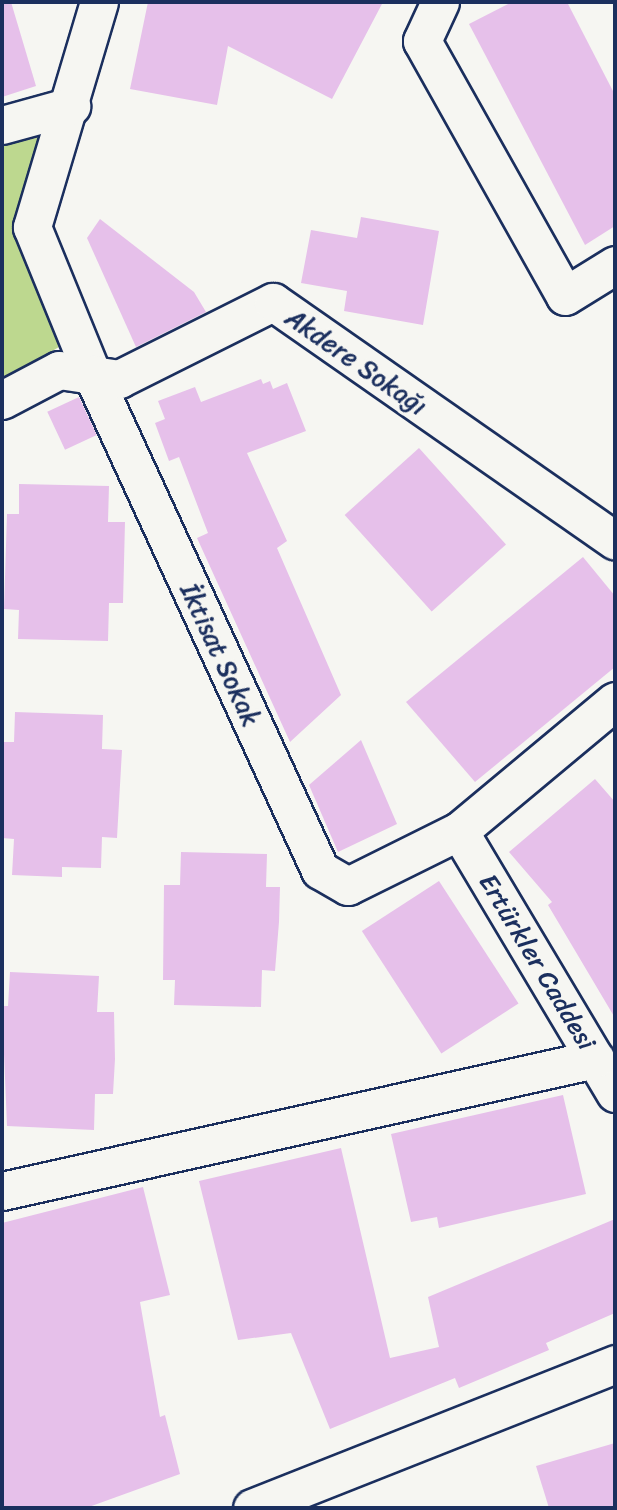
<!DOCTYPE html>
<html>
<head>
<meta charset="utf-8">
<style>
  body { margin:0 }
  #map { position:relative; width:617px; height:1510px; overflow:hidden; background:#f6f6f2; font-family:Sriracha,sans-serif }
  div>[style] { position:absolute }
  .green>* { inset:0; background:#bdd88f }
  .building>* { inset:0; background:#e6c0ea; transform-origin:0 0 }
  .roads { filter:drop-shadow(2px 0 #1b2f5e) drop-shadow(-2px 0 #1b2f5e) drop-shadow(0 2px #1b2f5e) drop-shadow(0 -2px #1b2f5e) }
  .minor>* { height:37px; margin:-18.5px; padding:0 18.5px; transform-origin:18.5px; border-radius:18.5px; background:#f6f6f2 }
  span { translate:-50% -50%; white-space:nowrap; text-align:center; line-height:1.15; -webkit-text-stroke:6px #f6f6f2; paint-order:stroke }
  .street-label { font-size:26px; color:#1b2f5e }
  .frame { position:absolute; inset:0; border:4px solid #1b2f5e; pointer-events:none }
</style>
</head>
<body>
<div id="map">
  <div class="green">
    <i style="clip-path:polygon(44px 136px,18px 226px,59px 347px,2px 380px,2px 146px)"></i>
  </div>
  <div class="building">
    <i style="clip-path:polygon(2px 2px,11px 2px,36px 86px,2px 97px)"></i>
    <i style="clip-path:polygon(148px 2px,383px 2px,332px 99px,228px 46px,217px 105px,130px 89px)"></i>
    <i style="clip-path:polygon(512px 2px,567px 2px,615px 95px,615px 226px,585px 245px,469px 24px)"></i>
    <i style="clip-path:polygon(361px 217px,439px 231px,423px 325px,344px 311px,347px 291px,301px 283px,311px 230px,357px 238px)"></i>
    <i style="clip-path:polygon(100px 219px,194px 292px,206px 312px,136px 347px,87px 238px)"></i>
    <i style="clip-path:polygon(261px 379px,263px 384px,270px 381px,273px 389px,287px 383px,306px 431px,247px 453px,287px 541px,277px 548px,341px 695px,290px 742px,197px 538px,208px 533px,179px 457px,169px 461px,155px 423px,165px 419px,158px 401px,195px 387px,201px 402px)"></i>
    <i style="left:79px;top:397px;width:42px;height:35px;rotate:65deg"></i>
    <i style="left:419px;top:448px;width:130px;height:100px;rotate:48deg"></i>
    <i style="clip-path:polygon(19px 484px,109px 486px,108px 522px,125px 522px,123px 603px,109px 603px,108px 641px,18px 639px,19px 610px,4px 609px,7px 514px,19px 514px)"></i>
    <i style="clip-path:polygon(583px 557px,615px 596px,615px 667px,475px 782px,406px 702px)"></i>
    <i style="clip-path:polygon(15px 712px,103px 715px,102px 749px,122px 750px,117px 838px,102px 837px,101px 868px,62px 867px,62px 877px,12px 875px,14px 839px,2px 838px,2px 742px,14px 742px)"></i>
    <i style="clip-path:polygon(361px 740px,397px 824px,338px 852px,309px 785px)"></i>
    <i style="clip-path:polygon(595px 779px,615px 802px,615px 1018px,548px 905px,552px 902px,509px 852px)"></i>
    <i style="clip-path:polygon(181px 852px,267px 854px,266px 887px,280px 887px,279px 922px,275px 971px,262px 970px,261px 1007px,174px 1005px,175px 980px,163px 980px,164px 885px,180px 885px)"></i>
    <i style="left:439px;top:881px;width:146px;height:92px;rotate:57deg"></i>
    <i style="clip-path:polygon(10px 972px,99px 976px,97px 1012px,114px 1012px,115px 1059px,113px 1094px,95px 1094px,94px 1130px,7px 1126px,2px 1006px,8px 1006px)"></i>
    <i style="clip-path:polygon(563px 1095px,586px 1194px,439px 1228px,437px 1217px,411px 1222px,391px 1134px)"></i>
    <i style="clip-path:polygon(341px 1148px,390px 1358px,439px 1347px,428px 1297px,615px 1219px,615px 1313px,546px 1343px,549px 1350px,459px 1388px,455px 1378px,330px 1429px,291px 1333px,238px 1340px,199px 1181px)"></i>
    <i style="clip-path:polygon(143px 1187px,170px 1295px,140px 1302px,160px 1417px,165px 1415px,180px 1474px,86px 1508px,2px 1508px,2px 1223px)"></i>
    <i style="clip-path:polygon(615px 1443px,615px 1508px,549px 1508px,536px 1466px)"></i>
  </div>
  <div class="roads">
    <div class="minor">
      <i style="left:99px;top:2px;width:235px;rotate:106.6deg"></i>
      <i style="left:32px;top:227px;width:159px;rotate:67.8deg"></i>
      <i style="left:92px;top:374px;width:546px;rotate:65.31deg"></i>
      <i style="left:320px;top:870px;width:32px;rotate:30deg"></i>
      <i style="left:348px;top:886px;width:124px;rotate:-26.4deg"></i>
      <i style="left:459px;top:831px;width:203px;rotate:-39.8deg"></i>
      <i style="left:440px;top:2px;width:43px;rotate:114.8deg"></i>
      <i style="left:422px;top:41px;width:292px;rotate:60.7deg"></i>
      <i style="left:565px;top:296px;width:59px;rotate:-31.8deg"></i>
      <i style="left:2px;top:125px;width:72px;rotate:-15.4deg"></i>
      <i style="left:2px;top:400px;width:64px;rotate:-27.8deg"></i>
      <i style="left:59px;top:370px;width:61px;rotate:8.5deg"></i>
      <i style="left:119px;top:379px;width:172px;rotate:-26.6deg"></i>
      <i style="left:273px;top:302px;width:417px;rotate:34.9deg"></i>
      <i style="left:459px;top:831px;width:305px;rotate:59.2deg"></i>
      <i style="left:2px;top:1191px;width:608px;rotate:-12.55deg"></i>
      <i style="left:252px;top:1508px;width:391px;rotate:-21.6deg"></i>
    </div>
  </div>
  <div class="street-label">
    <span style="left:356px;top:362px;rotate:35deg">Akdere Sokağı</span>
    <span style="left:220px;top:655px;rotate:65deg">İktisat Sokak</span>
    <span style="left:537px;top:962px;rotate:59deg">Ertürkler Caddesi</span>
  </div>
  <div class="frame"></div>
</div>
</body>
</html>
